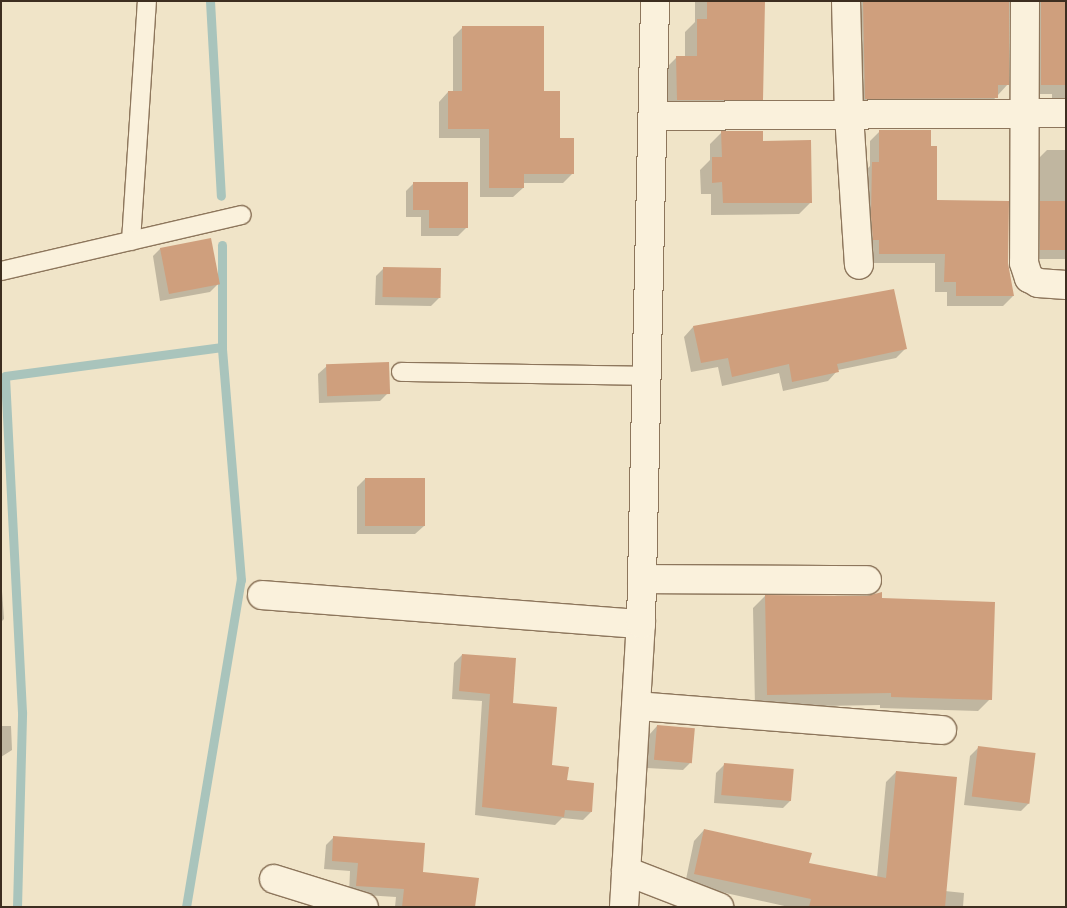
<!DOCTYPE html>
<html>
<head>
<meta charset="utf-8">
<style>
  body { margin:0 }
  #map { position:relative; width:1067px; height:908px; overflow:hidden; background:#f0e4c8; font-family:Literata,serif }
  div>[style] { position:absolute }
  .shadow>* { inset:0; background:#0003 }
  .stream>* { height:9px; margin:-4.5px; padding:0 4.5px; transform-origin:4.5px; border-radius:4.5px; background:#a9c4bc }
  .building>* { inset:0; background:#cf9f7d; transform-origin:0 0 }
  .roads { filter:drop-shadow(1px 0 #8d765c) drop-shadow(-1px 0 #8d765c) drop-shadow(0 1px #8d765c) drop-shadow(0 -1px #8d765c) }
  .lane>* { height:18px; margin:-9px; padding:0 9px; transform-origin:9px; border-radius:9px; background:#faf1dc }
  .street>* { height:28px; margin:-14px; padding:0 14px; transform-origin:14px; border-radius:14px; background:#faf1dc }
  span { translate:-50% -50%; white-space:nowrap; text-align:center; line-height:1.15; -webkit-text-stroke:4px #f7eed8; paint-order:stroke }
  .frame { position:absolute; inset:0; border:2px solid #3d2e20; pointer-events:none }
</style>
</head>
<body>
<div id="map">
  <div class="shadow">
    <i style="clip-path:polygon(695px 1px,764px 1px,761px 99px,749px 111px,665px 112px,664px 70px,676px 58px,685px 57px,685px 32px,695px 22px)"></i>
    <i style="clip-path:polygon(853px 1px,1010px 1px,1008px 84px,987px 107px,856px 108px)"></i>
    <i style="clip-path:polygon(1027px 1px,1066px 1px,1066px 109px,1052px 107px,1052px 94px,1031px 94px)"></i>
    <i style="clip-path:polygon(463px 27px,542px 92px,573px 173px,563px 183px,523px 183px,523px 188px,513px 197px,480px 197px,480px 138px,439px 138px,439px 102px,448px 92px,453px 92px,453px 37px)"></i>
    <i style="clip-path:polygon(880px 131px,936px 202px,1007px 263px,1013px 296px,1003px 306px,947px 306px,947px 292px,935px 292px,935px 263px,869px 263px,863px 173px,870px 166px,870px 141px)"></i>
    <i style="clip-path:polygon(722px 132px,762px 142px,811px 202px,799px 214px,711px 215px,711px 194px,701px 194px,700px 170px,710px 160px,710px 144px)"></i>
    <i style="clip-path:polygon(1047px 150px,1066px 150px,1066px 259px,1031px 259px,1037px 160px)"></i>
    <i style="clip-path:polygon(414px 183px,466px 228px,458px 236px,421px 236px,421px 217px,406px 217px,406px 191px)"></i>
    <i style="clip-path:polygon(161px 248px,218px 284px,210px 292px,160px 301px,153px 256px)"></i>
    <i style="clip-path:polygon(384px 268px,439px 298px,431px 306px,375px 305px,376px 276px)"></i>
    <i style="clip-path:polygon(693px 327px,905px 349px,896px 358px,838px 370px,828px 381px,783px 391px,779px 373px,722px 386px,718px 367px,691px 372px,684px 337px)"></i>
    <i style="clip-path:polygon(327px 366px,388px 393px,380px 401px,319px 403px,318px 374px)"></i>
    <i style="clip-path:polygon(365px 479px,424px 526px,415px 534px,357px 534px,357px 487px)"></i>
    <i style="clip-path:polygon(1px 577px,4px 619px,1px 622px)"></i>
    <i style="clip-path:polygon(765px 596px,881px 600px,990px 699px,978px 711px,880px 708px,880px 705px,755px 707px,753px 608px)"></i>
    <i style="clip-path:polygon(462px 655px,511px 704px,550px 766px,591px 812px,583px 820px,562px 818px,555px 825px,475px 815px,482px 701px,452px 699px,454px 663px)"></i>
    <i style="clip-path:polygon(1px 720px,2px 726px,11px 726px,12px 750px,1px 757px)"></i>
    <i style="clip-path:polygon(657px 726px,691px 762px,683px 770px,647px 768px,649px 735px)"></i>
    <i style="clip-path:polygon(978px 748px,1029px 803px,1021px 811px,964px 805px,970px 756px)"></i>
    <i style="clip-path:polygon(724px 765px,791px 800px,783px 808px,714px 803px,716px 773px)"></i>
    <i style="clip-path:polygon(896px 772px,945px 891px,964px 893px,963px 907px,789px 907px,685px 884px,694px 841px,704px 830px,808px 864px,877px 878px,886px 782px)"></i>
    <i style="clip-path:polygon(334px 837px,421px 873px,474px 907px,395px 907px,396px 897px,349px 894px,350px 871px,324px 869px,326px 845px)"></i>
  </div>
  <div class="stream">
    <i style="left:210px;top:1px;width:195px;rotate:86.8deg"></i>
    <i style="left:17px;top:907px;width:195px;rotate:-88.5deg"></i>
    <i style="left:22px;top:712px;width:336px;rotate:-92.9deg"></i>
    <i style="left:5px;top:376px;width:219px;rotate:-7.6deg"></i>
    <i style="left:222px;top:347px;width:102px;rotate:-90deg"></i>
    <i style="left:186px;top:907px;width:332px;rotate:-80.5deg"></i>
    <i style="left:241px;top:580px;width:234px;rotate:-94.7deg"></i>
  </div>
  <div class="building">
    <i style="clip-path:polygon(707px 1px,765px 1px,763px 100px,677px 100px,676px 56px,697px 56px,697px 19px,707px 19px)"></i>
    <i style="clip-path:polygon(863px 1px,1009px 1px,1009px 85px,998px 85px,998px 98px,865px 99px)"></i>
    <i style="left:1041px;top:1px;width:25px;height:84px"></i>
    <i style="clip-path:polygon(462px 26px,544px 26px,544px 91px,560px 91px,560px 138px,574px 138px,574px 174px,524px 174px,524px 188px,489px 188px,489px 129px,448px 129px,448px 91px,462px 91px)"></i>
    <i style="clip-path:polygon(879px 130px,931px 130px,931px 146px,937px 146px,937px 200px,1009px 201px,1008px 263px,1014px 296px,956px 296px,956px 282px,944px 282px,945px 254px,879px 254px,879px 240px,873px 240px,871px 216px,872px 162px,879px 162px)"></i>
    <i style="clip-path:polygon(721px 131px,763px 131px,763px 141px,811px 140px,812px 203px,723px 203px,722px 182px,712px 183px,712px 157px,722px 157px)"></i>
    <i style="clip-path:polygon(413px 182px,468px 182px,468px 228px,429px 228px,429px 210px,413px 210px)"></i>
    <i style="left:1040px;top:201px;width:26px;height:49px"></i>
    <i style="left:211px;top:238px;width:47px;height:52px;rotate:79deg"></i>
    <i style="left:383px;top:267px;width:58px;height:30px;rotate:1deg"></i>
    <i style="clip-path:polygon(894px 289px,907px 349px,837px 364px,839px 372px,792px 382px,789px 364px,732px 377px,728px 358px,701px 363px,693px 326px)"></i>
    <i style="left:389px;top:362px;width:32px;height:63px;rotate:88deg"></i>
    <i style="left:365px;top:478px;width:60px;height:48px"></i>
    <i style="clip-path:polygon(882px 592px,882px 598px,995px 602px,992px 700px,891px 697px,891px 693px,767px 695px,765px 595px,867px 596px)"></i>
    <i style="clip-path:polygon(462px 654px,516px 658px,513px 703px,557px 707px,552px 765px,569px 767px,567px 780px,594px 783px,592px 812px,565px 810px,564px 817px,482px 807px,490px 694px,459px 691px)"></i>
    <i style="left:657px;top:725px;width:38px;height:35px;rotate:5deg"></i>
    <i style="left:978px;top:746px;width:58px;height:51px;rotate:7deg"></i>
    <i style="left:724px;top:763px;width:70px;height:32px;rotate:5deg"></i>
    <i style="clip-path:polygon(896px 771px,957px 777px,945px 907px,809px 907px,811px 899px,694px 874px,704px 829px,812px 853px,809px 863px,886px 878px)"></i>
    <i style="clip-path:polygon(333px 836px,425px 843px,423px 872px,479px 878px,475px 907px,402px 907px,404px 889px,356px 886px,358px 863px,332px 861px)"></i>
  </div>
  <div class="roads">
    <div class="lane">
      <i style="left:131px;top:241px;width:241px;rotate:-86.2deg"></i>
      <i style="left:1px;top:271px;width:247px;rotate:-13.1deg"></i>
      <i style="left:401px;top:372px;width:246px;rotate:0.9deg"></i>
    </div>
    <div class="street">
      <i style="left:846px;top:1px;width:114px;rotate:88.5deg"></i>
      <i style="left:849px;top:115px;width:150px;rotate:86.2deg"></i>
      <i style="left:1025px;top:1px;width:262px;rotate:90.2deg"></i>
      <i style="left:1024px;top:263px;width:16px;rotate:72deg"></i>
      <i style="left:1029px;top:278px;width:10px;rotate:29deg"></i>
      <i style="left:1038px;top:283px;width:28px;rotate:4deg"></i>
      <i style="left:654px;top:116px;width:412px;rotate:-0.4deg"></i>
      <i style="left:642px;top:579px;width:225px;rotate:0.3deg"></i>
      <i style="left:262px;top:595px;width:380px;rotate:4.4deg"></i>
      <i style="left:637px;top:706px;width:306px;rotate:4.5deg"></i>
      <i style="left:626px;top:871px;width:100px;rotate:21.2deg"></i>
      <i style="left:274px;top:879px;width:94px;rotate:17.3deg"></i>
      <i style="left:624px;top:907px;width:284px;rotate:-86.6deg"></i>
      <i style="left:641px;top:624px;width:623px;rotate:-88.71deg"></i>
    </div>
  </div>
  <div class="frame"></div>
</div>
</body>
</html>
